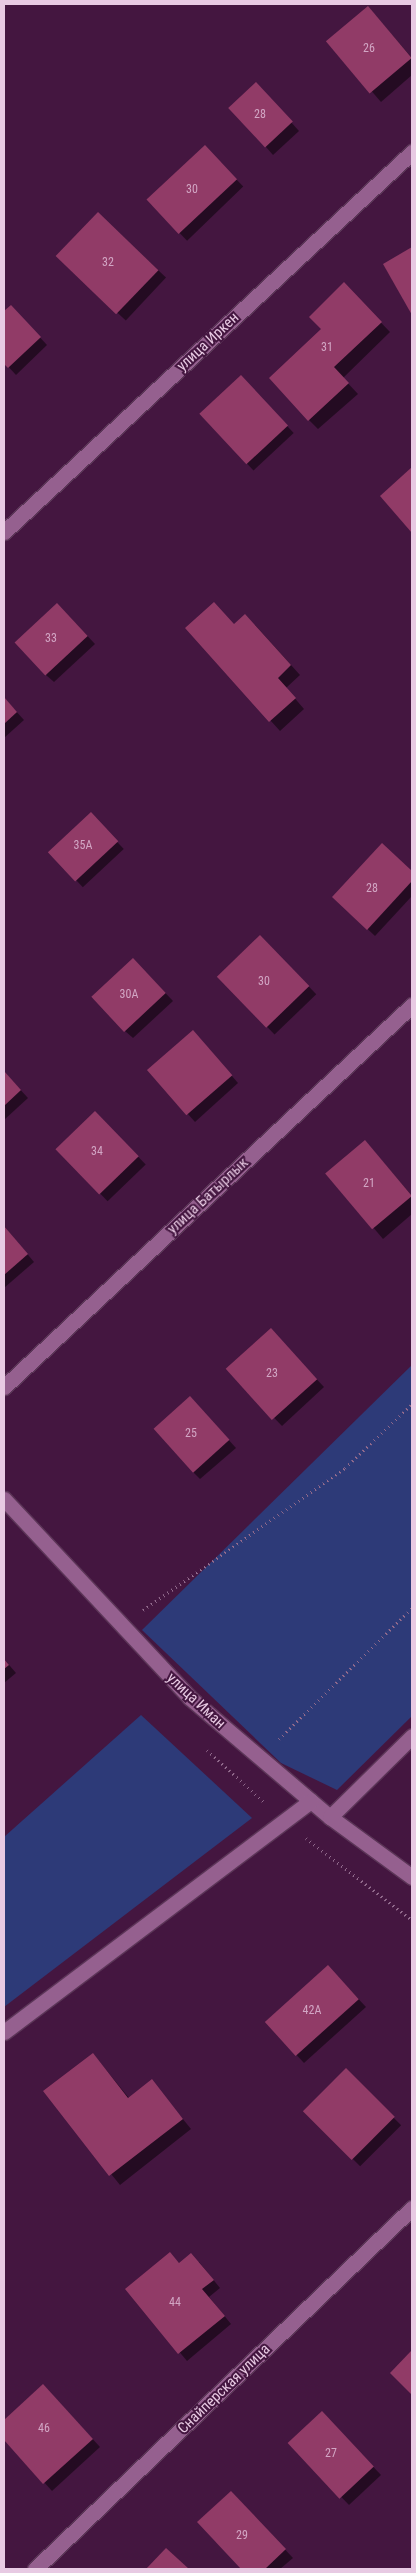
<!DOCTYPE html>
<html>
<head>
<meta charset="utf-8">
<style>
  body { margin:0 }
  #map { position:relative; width:416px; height:2573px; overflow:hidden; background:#441640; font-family:"Roboto Condensed",sans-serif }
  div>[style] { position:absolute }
  .green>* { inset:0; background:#2d3a78 }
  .shadow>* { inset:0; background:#0007; transform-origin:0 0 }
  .building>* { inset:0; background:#913b67; transform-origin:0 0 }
  .path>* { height:3px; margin-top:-1.5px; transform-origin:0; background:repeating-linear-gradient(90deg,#916a8c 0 1px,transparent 0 5px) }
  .roads { filter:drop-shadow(1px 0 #5b3557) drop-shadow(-1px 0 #5b3557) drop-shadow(0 1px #5b3557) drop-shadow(0 -1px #5b3557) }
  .minor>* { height:15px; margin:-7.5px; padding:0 7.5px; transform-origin:7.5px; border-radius:7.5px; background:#95608f }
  span { translate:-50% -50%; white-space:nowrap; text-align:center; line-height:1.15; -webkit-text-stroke:4px #441640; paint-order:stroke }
  .number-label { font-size:12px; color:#d2a6c4 }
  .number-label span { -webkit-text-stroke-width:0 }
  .street-label { font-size:15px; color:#e8cae3 }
  .frame { position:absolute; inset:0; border:5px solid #e8cae3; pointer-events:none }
</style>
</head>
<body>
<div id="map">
  <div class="green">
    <i style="clip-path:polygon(412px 1365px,412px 1716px,337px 1790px,281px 1763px,142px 1630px)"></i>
    <i style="clip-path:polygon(141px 1715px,252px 1818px,4px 2007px,4px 1837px)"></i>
  </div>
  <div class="shadow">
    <i style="clip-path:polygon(375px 15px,412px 58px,412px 75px,381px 102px,328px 41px)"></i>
    <i style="clip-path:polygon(263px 91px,299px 131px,273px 155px,266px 147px)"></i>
    <i style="left:205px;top:147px;width:55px;height:78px;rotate:46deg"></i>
    <i style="left:98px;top:214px;width:93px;height:59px;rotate:43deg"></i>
    <i style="clip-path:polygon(412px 249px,412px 313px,384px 265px)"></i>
    <i style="clip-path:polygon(344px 284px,390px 332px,343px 378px,358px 394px,318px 429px,309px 420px,323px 329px)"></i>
    <i style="clip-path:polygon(11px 306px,47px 345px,16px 375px,4px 362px,4px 313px)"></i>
    <i style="left:248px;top:384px;width:67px;height:55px;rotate:47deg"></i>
    <i style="clip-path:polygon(412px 469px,412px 531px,382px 496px)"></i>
    <i style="clip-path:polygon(65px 612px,95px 644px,54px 682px,46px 675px)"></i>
    <i style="clip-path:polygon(255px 625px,300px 675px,286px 688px,304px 709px,280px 731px,187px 628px)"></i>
    <i style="clip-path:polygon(4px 698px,24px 720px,4px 738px)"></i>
    <i style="left:91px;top:814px;width:48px;height:56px;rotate:47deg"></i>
    <i style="clip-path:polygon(382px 845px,412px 873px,412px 896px,375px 936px,341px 904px)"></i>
    <i style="left:260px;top:936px;width:81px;height:58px;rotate:46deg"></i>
    <i style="clip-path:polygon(133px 959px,173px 1001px,133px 1038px,125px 1031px)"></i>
    <i style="clip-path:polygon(200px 1039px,238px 1083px,195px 1122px,149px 1070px)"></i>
    <i style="clip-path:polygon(4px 1072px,28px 1098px,4px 1120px)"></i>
    <i style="left:95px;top:1112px;width:73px;height:53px;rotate:46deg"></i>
    <i style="clip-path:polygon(365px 1141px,412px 1196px,412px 1214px,383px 1239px,327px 1173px)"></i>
    <i style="clip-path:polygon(4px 1226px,34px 1262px,4px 1288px)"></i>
    <i style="clip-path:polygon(278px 1338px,324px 1387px,282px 1426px,228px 1370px)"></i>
    <i style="clip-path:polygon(190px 1397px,236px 1448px,200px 1479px,193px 1472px)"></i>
    <i style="clip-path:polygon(4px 1659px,16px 1673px,4px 1683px)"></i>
    <i style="clip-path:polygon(336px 1975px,366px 2007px,304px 2063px,267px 2023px)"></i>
    <i style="clip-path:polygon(93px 2054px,129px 2098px,152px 2081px,191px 2129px,120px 2185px,45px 2092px)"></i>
    <i style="left:346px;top:2070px;width:78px;height:58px;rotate:45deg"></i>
    <i style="clip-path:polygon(170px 2254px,180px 2264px,199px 2262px,220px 2288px,209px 2297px,231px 2324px,187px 2361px,127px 2289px)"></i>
    <i style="clip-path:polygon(43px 2385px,100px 2447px,52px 2491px,4px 2438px,4px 2422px)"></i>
    <i style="clip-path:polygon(329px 2420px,381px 2475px,349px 2505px,289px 2443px)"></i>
    <i style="clip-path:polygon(239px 2500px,293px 2558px,280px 2569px,243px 2569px,199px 2522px)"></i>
  </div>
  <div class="building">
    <i style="left:368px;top:6px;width:68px;height:55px;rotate:50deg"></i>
    <i style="left:256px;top:82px;width:54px;height:38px;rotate:47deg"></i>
    <i style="left:205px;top:145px;width:47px;height:80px;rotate:47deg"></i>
    <i style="left:98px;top:212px;width:84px;height:61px;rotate:44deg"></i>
    <i style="clip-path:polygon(412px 247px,412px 315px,383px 264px)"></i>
    <i style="clip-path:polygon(344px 282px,382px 322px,334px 367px,349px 383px,308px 421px,269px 378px,321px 329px,309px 317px)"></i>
    <i style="clip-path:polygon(11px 305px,41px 337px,8px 368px,4px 364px,4px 311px)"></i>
    <i style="left:241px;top:375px;width:69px;height:57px;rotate:47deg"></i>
    <i style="clip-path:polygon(412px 467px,412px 533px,380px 496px)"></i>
    <i style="clip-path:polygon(214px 602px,234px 624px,245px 614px,291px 665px,278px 678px,296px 698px,269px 722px,185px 628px)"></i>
    <i style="left:57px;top:603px;width:45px;height:58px;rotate:47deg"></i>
    <i style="clip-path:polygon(4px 697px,17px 712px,4px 724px)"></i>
    <i style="left:91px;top:812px;width:40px;height:59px;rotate:47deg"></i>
    <i style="clip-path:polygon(382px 843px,412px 871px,412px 881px,367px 930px,332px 897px)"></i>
    <i style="left:260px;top:935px;width:71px;height:60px;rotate:46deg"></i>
    <i style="left:133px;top:958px;width:48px;height:57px;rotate:47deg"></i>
    <i style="left:193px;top:1030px;width:60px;height:61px;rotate:49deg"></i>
    <i style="clip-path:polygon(4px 1071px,21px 1090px,4px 1106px)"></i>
    <i style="left:95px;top:1111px;width:63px;height:55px;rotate:46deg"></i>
    <i style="left:365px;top:1140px;width:73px;height:52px;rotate:50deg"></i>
    <i style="clip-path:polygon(4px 1226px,28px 1254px,4px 1275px)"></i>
    <i style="left:271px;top:1328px;width:69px;height:61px;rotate:48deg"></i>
    <i style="left:190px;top:1396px;width:59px;height:49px;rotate:48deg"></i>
    <i style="clip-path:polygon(4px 1659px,9px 1665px,4px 1669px)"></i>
    <i style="left:328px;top:1965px;width:46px;height:85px;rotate:48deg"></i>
    <i style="clip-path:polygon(93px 2053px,128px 2098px,152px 2079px,183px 2119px,109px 2176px,43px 2091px)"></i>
    <i style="left:346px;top:2068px;width:69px;height:61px;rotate:45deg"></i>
    <i style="clip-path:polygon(170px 2252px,179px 2263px,191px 2253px,214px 2280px,202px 2289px,225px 2316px,178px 2354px,125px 2289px)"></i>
    <i style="clip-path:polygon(412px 2350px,412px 2395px,390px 2373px)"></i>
    <i style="clip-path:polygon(43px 2384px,93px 2439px,43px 2484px,4px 2440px,4px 2420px)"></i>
    <i style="left:322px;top:2411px;width:76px;height:47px;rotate:47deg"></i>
    <i style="clip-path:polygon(231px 2491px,286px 2549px,265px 2569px,241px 2569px,197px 2522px)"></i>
    <i style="clip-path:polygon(166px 2548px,189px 2569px,146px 2569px)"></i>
  </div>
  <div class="path">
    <i style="left:143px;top:1610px;width:247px;rotate:-35.1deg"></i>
    <i style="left:345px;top:1468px;width:93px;rotate:-43.7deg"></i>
    <i style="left:279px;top:1739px;width:187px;rotate:-44.6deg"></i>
    <i style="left:207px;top:1750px;width:79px;rotate:42.4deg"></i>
    <i style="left:306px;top:1838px;width:134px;rotate:37.7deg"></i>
  </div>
  <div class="roads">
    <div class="minor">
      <i style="left:4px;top:532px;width:558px;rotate:-42.96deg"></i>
      <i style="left:4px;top:1387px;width:559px;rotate:-43.11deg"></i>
      <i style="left:4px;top:1499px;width:272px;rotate:46.9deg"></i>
      <i style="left:190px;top:1698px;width:184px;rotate:40.4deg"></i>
      <i style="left:330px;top:1817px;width:102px;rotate:36.2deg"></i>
      <i style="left:330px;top:1817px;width:115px;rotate:-44.6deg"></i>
      <i style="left:4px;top:2032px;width:384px;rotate:-37deg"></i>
      <i style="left:35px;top:2569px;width:522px;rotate:-43.76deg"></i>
    </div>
  </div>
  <div class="number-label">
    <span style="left:369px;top:49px">26</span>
    <span style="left:260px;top:115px">28</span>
    <span style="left:192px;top:190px">30</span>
    <span style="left:108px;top:263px">32</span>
    <span style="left:327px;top:348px">31</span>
    <span style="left:51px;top:639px">33</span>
    <span style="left:83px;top:846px">35А</span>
    <span style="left:372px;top:889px">28</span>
    <span style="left:264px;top:982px">30</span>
    <span style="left:129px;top:995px">30А</span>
    <span style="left:97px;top:1152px">34</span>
    <span style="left:369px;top:1184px">21</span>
    <span style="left:272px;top:1374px">23</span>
    <span style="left:191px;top:1434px">25</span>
    <span style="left:312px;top:2011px">42А</span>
    <span style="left:175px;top:2303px">44</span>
    <span style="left:44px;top:2429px">46</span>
    <span style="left:331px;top:2454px">27</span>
    <span style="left:242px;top:2536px">29</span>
  </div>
  <div class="street-label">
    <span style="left:208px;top:342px;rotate:-43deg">улица Иркен</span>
    <span style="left:208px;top:1196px;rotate:-43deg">улица Батырлык</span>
    <span style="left:196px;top:1701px;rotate:43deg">улица Иман</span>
    <span style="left:224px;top:2389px;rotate:-44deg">Снайперская улица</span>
  </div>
  <div class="frame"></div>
</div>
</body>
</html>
